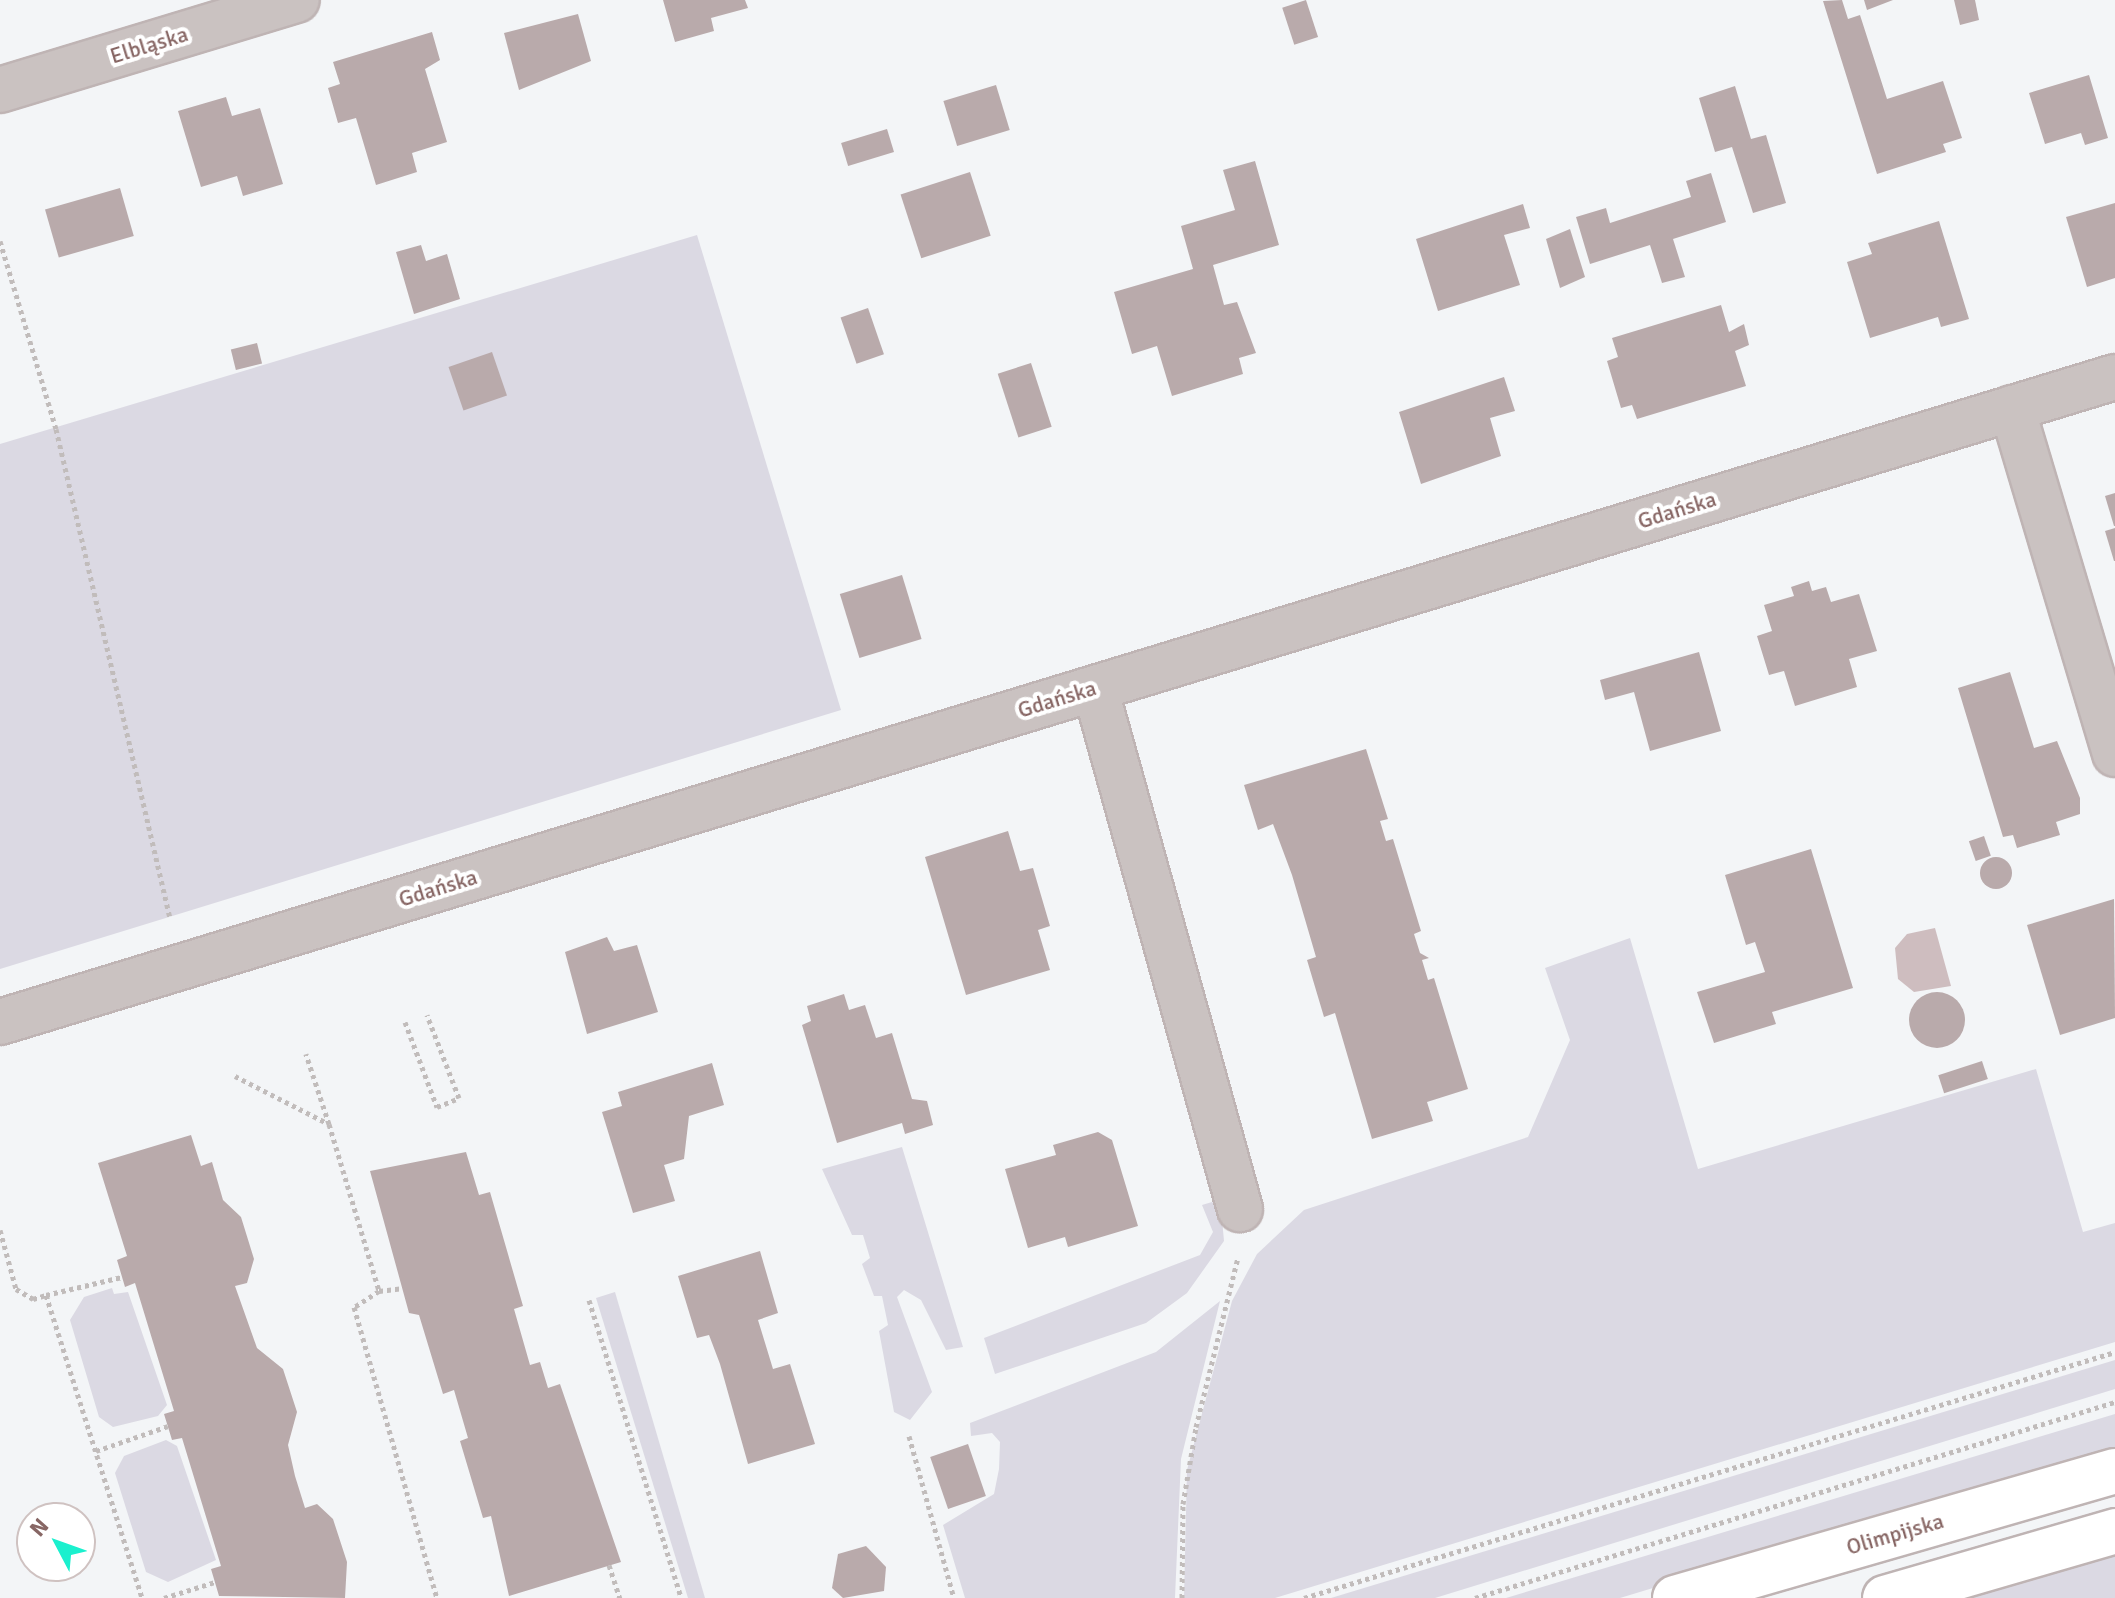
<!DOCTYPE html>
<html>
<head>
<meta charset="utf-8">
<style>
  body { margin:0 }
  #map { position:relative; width:2115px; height:1598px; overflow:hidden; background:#f3f5f7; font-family:Signika,sans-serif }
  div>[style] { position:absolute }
  .green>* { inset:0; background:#dbd9e3 }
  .water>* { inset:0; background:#cebdbf }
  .building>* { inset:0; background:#b9aaab; transform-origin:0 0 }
  .round { border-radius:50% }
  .path>* { height:5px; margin-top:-2.5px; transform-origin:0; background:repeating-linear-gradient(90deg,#c1bcbb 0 4px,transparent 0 8px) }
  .roads { filter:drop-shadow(2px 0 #bfb4b4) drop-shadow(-2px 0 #bfb4b4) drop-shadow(0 2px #bfb4b4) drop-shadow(0 -2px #bfb4b4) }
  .street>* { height:44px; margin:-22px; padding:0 22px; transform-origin:22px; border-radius:22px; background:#cac2c1 }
  .secondary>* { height:44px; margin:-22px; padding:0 22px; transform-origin:22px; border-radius:22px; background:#fff }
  span { translate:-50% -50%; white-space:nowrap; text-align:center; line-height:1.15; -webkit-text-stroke:8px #fff; paint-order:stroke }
  .street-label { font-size:22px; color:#876664 }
  .north { position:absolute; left:16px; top:1502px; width:80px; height:80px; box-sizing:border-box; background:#fff; border:2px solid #cfc2c1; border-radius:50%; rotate:311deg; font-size:22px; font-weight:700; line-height:32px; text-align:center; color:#876664 }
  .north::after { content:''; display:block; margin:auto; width:28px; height:36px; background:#1bf0ce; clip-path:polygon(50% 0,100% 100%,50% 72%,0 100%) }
</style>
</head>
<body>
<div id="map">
  <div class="green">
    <i style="clip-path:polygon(697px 235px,841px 710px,0 969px,0 444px)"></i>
    <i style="clip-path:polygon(1630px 938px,1698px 1169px,2036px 1069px,2083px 1232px,2115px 1223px,2115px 1342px,1275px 1598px,1184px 1598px,1187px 1470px,1232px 1301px,1257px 1254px,1304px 1210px,1528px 1137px,1570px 1040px,1545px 968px)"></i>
    <i style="clip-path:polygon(902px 1147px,963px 1347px,946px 1350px,921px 1300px,904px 1290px,897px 1297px,932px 1392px,910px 1420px,894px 1412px,879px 1331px,888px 1325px,882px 1296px,874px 1296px,862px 1264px,870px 1258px,863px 1235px,852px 1235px,822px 1169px)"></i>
    <i style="clip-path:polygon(1212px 1202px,1221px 1208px,1224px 1241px,1187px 1293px,1146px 1323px,995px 1374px,984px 1338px,1200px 1255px,1213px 1232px,1202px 1205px)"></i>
    <i style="clip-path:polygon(112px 1288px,114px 1294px,128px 1292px,167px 1405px,158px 1416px,113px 1427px,99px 1417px,70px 1320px,84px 1297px)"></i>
    <i style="clip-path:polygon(615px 1292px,705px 1598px,688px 1598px,596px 1298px)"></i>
    <i style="clip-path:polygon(1220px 1301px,1181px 1459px,1175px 1598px,965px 1598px,943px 1525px,994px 1494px,999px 1469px,1000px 1442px,992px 1433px,971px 1436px,970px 1423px,1156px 1352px)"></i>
    <i style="clip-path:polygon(2115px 1360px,2115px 1389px,1435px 1598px,1331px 1598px)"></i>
    <i style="clip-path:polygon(2115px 1414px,2115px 1448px,1620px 1598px,1506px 1598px)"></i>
    <i style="clip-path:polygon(166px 1440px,177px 1446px,216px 1560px,168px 1582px,146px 1572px,115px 1473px,124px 1456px)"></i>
    <i style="clip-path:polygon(2115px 1552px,2115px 1598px,1966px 1598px)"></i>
  </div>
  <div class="water">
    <i style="clip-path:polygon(1935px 928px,1951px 986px,1914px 992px,1898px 979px,1895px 948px,1907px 934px)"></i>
  </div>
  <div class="building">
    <i style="clip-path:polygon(663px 0,745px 0,748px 8px,711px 18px,714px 31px,675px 42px)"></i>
    <i style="left:1306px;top:0;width:39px;height:25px;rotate:72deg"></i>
    <i style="clip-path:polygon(1842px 0,1848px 19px,1860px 15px,1887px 99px,1943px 81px,1962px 138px,1943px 144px,1946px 152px,1877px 174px,1823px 1px)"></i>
    <i style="clip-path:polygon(1864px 0,1893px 0,1867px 10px)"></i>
    <i style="clip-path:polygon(1954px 0,1975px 0,1979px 20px,1960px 25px)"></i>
    <i style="clip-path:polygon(578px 14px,591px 61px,519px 90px,504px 33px)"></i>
    <i style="clip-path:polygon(432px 32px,440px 60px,425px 69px,447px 142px,412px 153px,417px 172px,376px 185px,356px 118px,338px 123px,328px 88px,340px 84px,333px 62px)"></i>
    <i style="clip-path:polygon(2089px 75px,2108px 138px,2085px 145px,2081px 133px,2045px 144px,2029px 93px)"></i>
    <i style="left:996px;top:85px;width:47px;height:55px;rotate:73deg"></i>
    <i style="clip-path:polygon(1735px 86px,1751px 139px,1766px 135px,1786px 203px,1753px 213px,1732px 147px,1715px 152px,1699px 98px)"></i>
    <i style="clip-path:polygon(226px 97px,232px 116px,260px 108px,283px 184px,243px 196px,237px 176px,201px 187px,178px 111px)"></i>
    <i style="left:887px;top:129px;width:24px;height:48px;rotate:73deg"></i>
    <i style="clip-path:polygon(1255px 161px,1279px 245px,1213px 265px,1224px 305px,1237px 302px,1256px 353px,1239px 358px,1243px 374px,1172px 396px,1157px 346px,1132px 354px,1114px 292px,1193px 269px,1181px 226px,1235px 210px,1223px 170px)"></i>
    <i style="left:970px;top:172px;width:67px;height:73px;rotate:72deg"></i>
    <i style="clip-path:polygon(1711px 173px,1726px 222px,1673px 239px,1685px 277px,1662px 283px,1650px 245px,1590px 264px,1576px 217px,1606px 208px,1610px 223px,1691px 197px,1686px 181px)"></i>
    <i style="left:120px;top:188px;width:50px;height:78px;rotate:74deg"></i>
    <i style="clip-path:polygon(2115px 203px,2115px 278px,2087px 287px,2066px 217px)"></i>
    <i style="clip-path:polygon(1523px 204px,1530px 228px,1504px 235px,1520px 285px,1438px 311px,1416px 239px)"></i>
    <i style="clip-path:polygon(1939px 221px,1969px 319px,1941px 327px,1938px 317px,1870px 338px,1847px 262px,1872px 254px,1868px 243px)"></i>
    <i style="clip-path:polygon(1570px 229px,1585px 277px,1560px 288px,1546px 239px)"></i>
    <i style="clip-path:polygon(421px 245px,426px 261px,447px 254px,460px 299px,414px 314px,396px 252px)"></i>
    <i style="clip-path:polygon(1721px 305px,1729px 332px,1744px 324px,1749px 345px,1735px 351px,1746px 386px,1637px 419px,1632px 405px,1621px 408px,1607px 361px,1618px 357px,1612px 338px)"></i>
    <i style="left:868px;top:308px;width:49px;height:29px;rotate:71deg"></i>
    <i style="left:257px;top:343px;width:21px;height:27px;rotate:76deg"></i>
    <i style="left:492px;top:352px;width:46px;height:46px;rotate:71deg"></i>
    <i style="left:1031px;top:363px;width:67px;height:35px;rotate:72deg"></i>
    <i style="clip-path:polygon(1504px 377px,1515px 411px,1490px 418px,1501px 456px,1421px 484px,1399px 412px)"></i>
    <i style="clip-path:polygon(2115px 493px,2115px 526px,2114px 526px,2105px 496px)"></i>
    <i style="clip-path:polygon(2115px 528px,2115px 561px,2114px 561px,2105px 531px)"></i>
    <i style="left:902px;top:575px;width:67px;height:65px;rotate:73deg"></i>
    <i style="clip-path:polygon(1809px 581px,1812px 591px,1826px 587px,1831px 602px,1859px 594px,1877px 651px,1849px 659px,1857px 687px,1795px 706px,1784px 671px,1769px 675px,1757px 636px,1772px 631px,1764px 605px,1794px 596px,1791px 587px)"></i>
    <i style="clip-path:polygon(1699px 652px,1721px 731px,1650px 751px,1634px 692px,1605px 700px,1600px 680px)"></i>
    <i style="clip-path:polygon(2010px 672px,2034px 748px,2057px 741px,2080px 798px,2080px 814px,2056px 822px,2060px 835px,2017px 848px,2013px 835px,2003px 837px,1958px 688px)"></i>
    <i style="clip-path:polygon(1366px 749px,1388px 819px,1380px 821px,1386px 841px,1393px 839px,1421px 931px,1414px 934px,1420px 953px,1429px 958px,1422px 960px,1428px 980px,1434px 978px,1468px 1089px,1427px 1102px,1433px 1121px,1372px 1139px,1335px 1013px,1324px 1017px,1307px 960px,1316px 957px,1292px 875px,1273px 824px,1258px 830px,1244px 785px)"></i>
    <i style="clip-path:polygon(1008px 831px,1020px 871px,1033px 868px,1050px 926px,1038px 930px,1050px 970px,966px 995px,925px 857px)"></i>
    <i style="left:1984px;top:836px;width:21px;height:16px;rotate:71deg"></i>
    <i style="clip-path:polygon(1811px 849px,1853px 988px,1772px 1012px,1776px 1024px,1714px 1043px,1697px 992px,1765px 972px,1755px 942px,1746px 945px,1725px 875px)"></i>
    <i class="round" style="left:1980px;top:857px;width:32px;height:32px"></i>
    <i style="clip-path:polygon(2114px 899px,2115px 1018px,2060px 1035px,2027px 925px)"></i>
    <i style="clip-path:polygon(607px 937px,614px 951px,637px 945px,658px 1012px,587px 1034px,565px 952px)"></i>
    <i class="round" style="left:1909px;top:992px;width:56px;height:56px"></i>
    <i style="clip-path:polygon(844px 994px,849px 1010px,865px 1005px,876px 1038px,892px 1033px,912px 1099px,927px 1101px,933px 1125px,905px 1134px,902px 1123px,837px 1143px,802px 1025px,811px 1021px,807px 1006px)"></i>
    <i style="left:1982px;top:1061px;width:19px;height:46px;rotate:72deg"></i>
    <i style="clip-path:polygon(712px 1063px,724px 1105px,689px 1116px,684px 1159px,664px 1165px,675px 1201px,633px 1213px,602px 1112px,622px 1106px,618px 1092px)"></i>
    <i style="clip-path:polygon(1098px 1132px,1112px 1140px,1138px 1226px,1068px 1247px,1065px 1237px,1028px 1248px,1005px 1169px,1056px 1155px,1053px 1145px)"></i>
    <i style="clip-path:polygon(191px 1135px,201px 1166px,212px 1162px,223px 1200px,241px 1217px,254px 1259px,247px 1283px,235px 1286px,257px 1348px,283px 1369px,297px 1412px,288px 1445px,295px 1476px,305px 1508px,317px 1504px,333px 1519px,347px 1562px,345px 1598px,219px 1596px,211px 1569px,221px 1566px,182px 1438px,172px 1440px,164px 1414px,174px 1411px,135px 1283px,125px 1287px,117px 1260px,127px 1256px,98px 1163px)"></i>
    <i style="clip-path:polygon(466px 1152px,479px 1195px,490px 1192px,523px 1306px,514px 1309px,530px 1365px,540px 1362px,548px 1388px,560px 1384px,621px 1562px,509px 1596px,491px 1516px,483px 1518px,460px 1441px,468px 1438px,454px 1390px,443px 1394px,419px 1315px,409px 1313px,370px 1171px)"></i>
    <i style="clip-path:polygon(760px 1251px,778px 1313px,758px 1320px,773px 1369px,790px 1364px,815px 1444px,748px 1464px,720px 1364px,709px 1335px,697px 1338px,678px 1276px)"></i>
    <i style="left:968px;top:1444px;width:55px;height:40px;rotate:71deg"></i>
    <i style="clip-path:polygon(866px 1546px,886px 1567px,884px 1591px,843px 1598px,832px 1588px,838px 1554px)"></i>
  </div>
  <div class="path">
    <i style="left:0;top:241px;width:196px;rotate:73.4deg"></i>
    <i style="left:56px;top:429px;width:502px;rotate:76.88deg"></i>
    <i style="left:405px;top:1022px;width:91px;rotate:69.4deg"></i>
    <i style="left:437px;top:1107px;width:24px;rotate:-22deg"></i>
    <i style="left:459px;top:1098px;width:89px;rotate:-111.1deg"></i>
    <i style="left:235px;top:1076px;width:106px;rotate:27.1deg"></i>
    <i style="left:329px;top:1124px;width:74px;rotate:-108.2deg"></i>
    <i style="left:329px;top:1124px;width:174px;rotate:73.3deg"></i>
    <i style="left:379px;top:1291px;width:30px;rotate:147deg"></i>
    <i style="left:354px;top:1307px;width:303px;rotate:74.1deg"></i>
    <i style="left:0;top:1230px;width:61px;rotate:74.8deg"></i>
    <i style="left:16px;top:1289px;width:20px;rotate:30deg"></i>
    <i style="left:33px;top:1299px;width:14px;rotate:-17deg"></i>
    <i style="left:46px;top:1295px;width:318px;rotate:72.4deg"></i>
    <i style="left:379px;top:1291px;width:23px;rotate:-7deg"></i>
    <i style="left:46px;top:1295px;width:78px;rotate:-13.3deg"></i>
    <i style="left:589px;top:1300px;width:312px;rotate:72.8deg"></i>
    <i style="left:909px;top:1436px;width:168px;rotate:74.5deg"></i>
    <i style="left:96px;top:1451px;width:76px;rotate:-19.1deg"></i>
    <i style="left:609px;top:1565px;width:35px;rotate:72deg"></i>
    <i style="left:164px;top:1598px;width:53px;rotate:-17.4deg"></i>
    <i style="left:1182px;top:1598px;width:94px;rotate:-89.4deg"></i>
    <i style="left:1183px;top:1504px;width:78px;rotate:-80.4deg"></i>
    <i style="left:1196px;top:1427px;width:175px;rotate:-76.1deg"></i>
    <i style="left:1304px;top:1598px;width:847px;rotate:-16.87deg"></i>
    <i style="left:1475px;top:1598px;width:669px;rotate:-17.03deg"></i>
  </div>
  <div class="roads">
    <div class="street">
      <i style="left:0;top:90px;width:310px;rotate:-16.9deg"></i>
      <i style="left:2012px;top:408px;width:361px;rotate:73.4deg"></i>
      <i style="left:1095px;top:688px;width:541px;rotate:74.45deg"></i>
      <i style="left:0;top:1022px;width:2211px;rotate:-16.96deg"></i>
    </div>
    <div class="secondary">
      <i style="left:1675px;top:1598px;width:458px;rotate:-16.1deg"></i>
      <i style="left:1885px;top:1598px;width:240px;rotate:-16.2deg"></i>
    </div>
  </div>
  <div class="street-label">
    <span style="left:149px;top:45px;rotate:-17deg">Elbląska</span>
    <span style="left:1677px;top:510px;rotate:-17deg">Gdańska</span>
    <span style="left:1057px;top:699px;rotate:-17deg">Gdańska</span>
    <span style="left:438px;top:888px;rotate:-17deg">Gdańska</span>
    <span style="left:1895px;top:1534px;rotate:-16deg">Olimpijska</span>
  </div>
  <div class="north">N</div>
</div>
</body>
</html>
